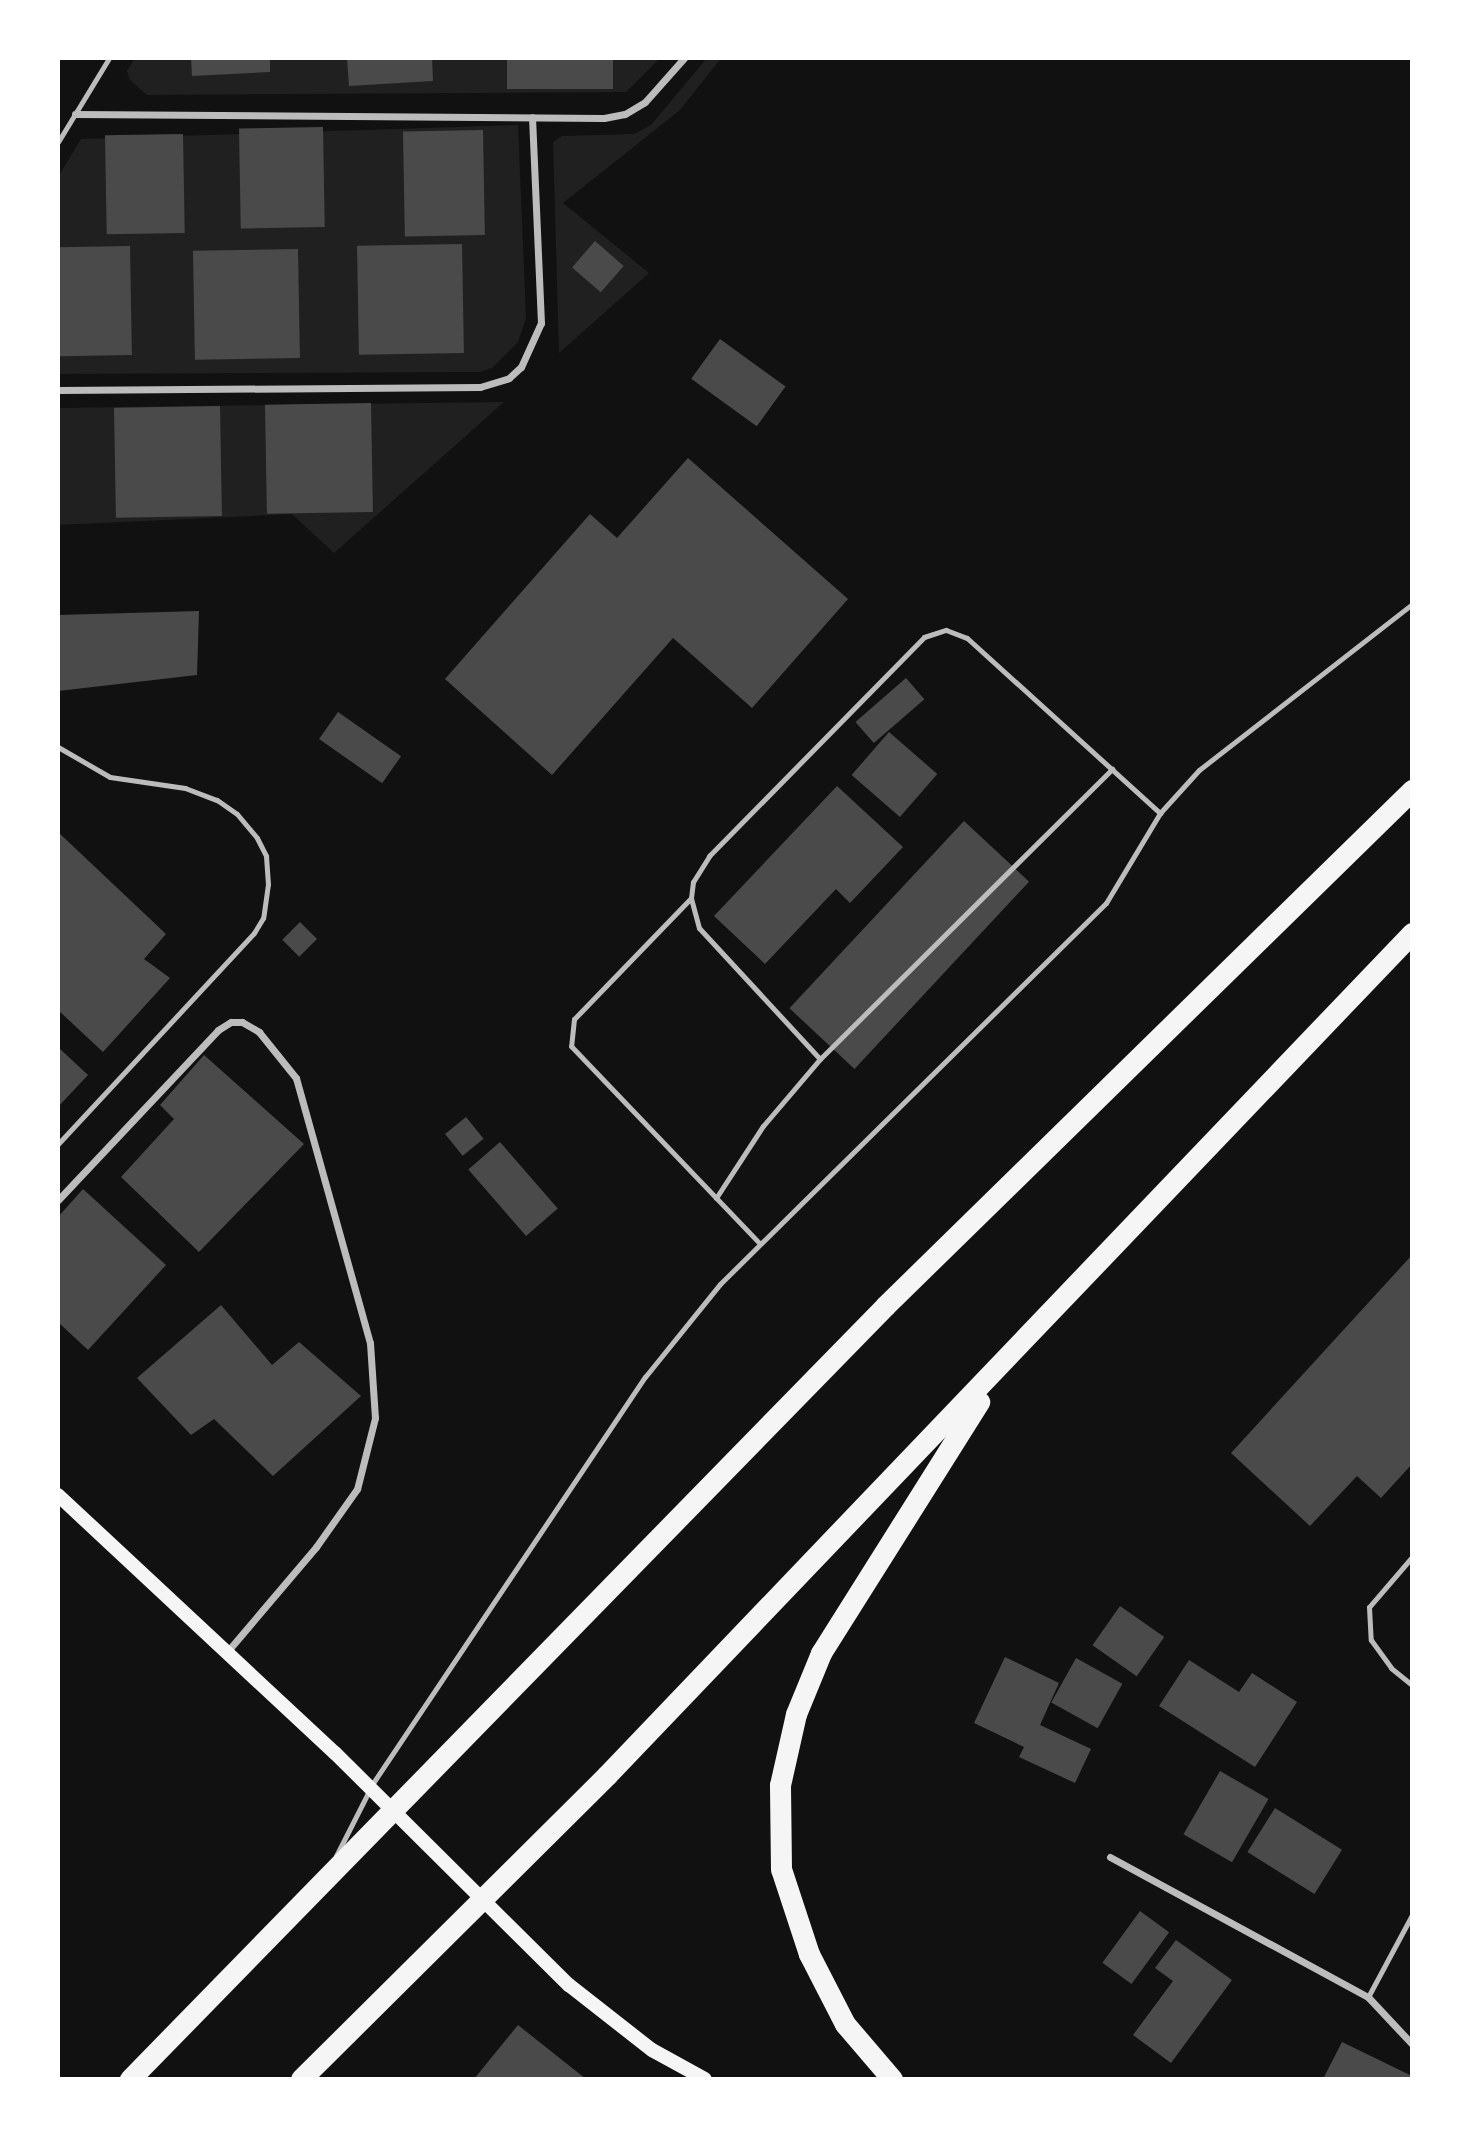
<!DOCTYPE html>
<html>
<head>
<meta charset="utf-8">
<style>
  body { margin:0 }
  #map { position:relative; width:1470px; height:2137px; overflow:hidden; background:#111; font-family:Jost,sans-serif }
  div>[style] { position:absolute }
  .green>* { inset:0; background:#202020 }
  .building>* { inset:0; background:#4a4a4a; transform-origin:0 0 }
  .service>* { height:5px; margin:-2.5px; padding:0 2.5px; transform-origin:2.5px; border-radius:2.5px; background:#bcbcbc }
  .minor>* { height:7px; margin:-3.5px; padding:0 3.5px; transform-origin:3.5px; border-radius:3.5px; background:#bcbcbc }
  .secondary>* { height:14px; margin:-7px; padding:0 7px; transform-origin:7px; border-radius:7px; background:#f5f5f5 }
  .motorway>* { height:21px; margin:-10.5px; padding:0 10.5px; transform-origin:10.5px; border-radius:10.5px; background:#f5f5f5 }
  span { translate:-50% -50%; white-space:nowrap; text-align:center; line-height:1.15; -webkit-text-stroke:7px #fff; paint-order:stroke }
  .frame { position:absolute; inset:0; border:60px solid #fff; pointer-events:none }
</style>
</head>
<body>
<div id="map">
  <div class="green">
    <i style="clip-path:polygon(135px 58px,660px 58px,626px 92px,147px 95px,130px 80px,127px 71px)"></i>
    <i style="clip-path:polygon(707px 58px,721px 58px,680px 110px,563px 203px,649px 273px,559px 353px,553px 142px,562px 136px,634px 134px,651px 125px)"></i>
    <i style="clip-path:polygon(518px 125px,526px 318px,518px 342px,492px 368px,480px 372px,58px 374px,58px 177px,81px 139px)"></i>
    <i style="clip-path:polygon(504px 402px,334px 553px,292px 514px,58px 525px,58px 408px)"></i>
  </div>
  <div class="building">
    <i style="clip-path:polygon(191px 58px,270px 58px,270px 72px,192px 76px)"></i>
    <i style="clip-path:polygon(347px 58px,432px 58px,433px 81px,349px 86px)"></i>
    <i style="left:507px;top:58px;width:106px;height:31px"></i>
    <i style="left:323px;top:127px;width:100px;height:84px;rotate:89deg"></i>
    <i style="left:483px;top:130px;width:105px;height:80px;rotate:89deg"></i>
    <i style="left:183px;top:134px;width:99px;height:78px;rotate:89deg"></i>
    <i style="left:595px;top:241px;width:38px;height:35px;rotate:41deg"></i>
    <i style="left:462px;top:244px;width:109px;height:105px;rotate:89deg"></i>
    <i style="left:130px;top:246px;width:109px;height:72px;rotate:89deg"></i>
    <i style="left:298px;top:249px;width:109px;height:105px;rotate:89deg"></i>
    <i style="left:720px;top:339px;width:81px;height:49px;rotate:36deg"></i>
    <i style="left:371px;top:403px;width:109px;height:106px;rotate:89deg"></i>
    <i style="left:220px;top:406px;width:110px;height:106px;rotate:89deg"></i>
    <i style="clip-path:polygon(688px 458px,848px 599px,752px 708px,673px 638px,552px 775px,445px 679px,590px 514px,617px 538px)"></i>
    <i style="clip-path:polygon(199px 611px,197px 675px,58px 691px,58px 615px)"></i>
    <i style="left:906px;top:678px;width:28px;height:67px;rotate:49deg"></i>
    <i style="left:338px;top:712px;width:77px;height:33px;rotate:35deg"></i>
    <i style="left:889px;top:732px;width:64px;height:57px;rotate:41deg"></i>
    <i style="clip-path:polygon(837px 786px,903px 847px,850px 903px,836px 889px,765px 964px,714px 916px)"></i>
    <i style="left:964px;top:821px;width:89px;height:256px;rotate:43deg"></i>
    <i style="clip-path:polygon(58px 832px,166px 934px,144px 959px,170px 978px,103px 1052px,58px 1010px)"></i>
    <i style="left:300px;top:922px;width:24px;height:25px;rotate:45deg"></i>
    <i style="clip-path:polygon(58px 1047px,88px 1075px,58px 1107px)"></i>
    <i style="clip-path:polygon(204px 1055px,304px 1144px,199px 1252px,121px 1177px,174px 1119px,160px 1105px)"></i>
    <i style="left:466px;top:1117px;width:28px;height:27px;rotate:51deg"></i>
    <i style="left:500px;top:1142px;width:88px;height:42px;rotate:49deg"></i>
    <i style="clip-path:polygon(83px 1189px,166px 1265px,88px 1350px,58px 1322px,58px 1217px)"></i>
    <i style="clip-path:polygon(1412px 1255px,1412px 1464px,1381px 1498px,1357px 1476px,1310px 1526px,1231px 1453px)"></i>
    <i style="clip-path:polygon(221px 1305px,272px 1365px,299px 1342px,361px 1396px,273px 1476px,214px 1419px,191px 1435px,137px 1378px)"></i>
    <i style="left:1120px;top:1606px;width:54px;height:48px;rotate:35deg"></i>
    <i style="clip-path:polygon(1005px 1657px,1059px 1683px,1040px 1725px,1091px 1749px,1075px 1783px,1019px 1757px,1024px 1747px,974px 1723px)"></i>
    <i style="left:1076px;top:1658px;width:53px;height:51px;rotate:29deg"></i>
    <i style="clip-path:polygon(1189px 1660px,1239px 1692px,1252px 1673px,1297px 1702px,1255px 1767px,1159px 1706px)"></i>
    <i style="left:1220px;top:1771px;width:56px;height:73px;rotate:30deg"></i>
    <i style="left:1275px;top:1808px;width:79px;height:52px;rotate:32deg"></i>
    <i style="left:1140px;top:1911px;width:36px;height:64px;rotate:36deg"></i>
    <i style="clip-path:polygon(1176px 1940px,1232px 1980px,1171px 2063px,1133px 2035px,1173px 1981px,1155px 1968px)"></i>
    <i style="clip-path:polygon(518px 2025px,586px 2079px,474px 2079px)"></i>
    <i style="clip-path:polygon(1342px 2042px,1412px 2076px,1412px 2079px,1323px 2079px)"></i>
  </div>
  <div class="service">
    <i style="left:58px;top:142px;width:98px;rotate:-58.7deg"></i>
    <i style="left:58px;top:747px;width:60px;rotate:30deg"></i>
    <i style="left:110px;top:777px;width:76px;rotate:8.3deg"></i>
    <i style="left:185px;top:788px;width:34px;rotate:21deg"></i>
    <i style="left:217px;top:800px;width:24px;rotate:35deg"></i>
    <i style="left:237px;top:814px;width:31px;rotate:50deg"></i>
    <i style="left:257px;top:838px;width:20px;rotate:63deg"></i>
    <i style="left:266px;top:856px;width:28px;rotate:86deg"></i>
    <i style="left:268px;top:884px;width:34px;rotate:98deg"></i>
    <i style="left:263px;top:918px;width:17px;rotate:121deg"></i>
    <i style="left:254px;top:933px;width:288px;rotate:132.9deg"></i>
    <i style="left:691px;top:898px;width:168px;rotate:134deg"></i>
    <i style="left:574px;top:1019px;width:27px;rotate:96deg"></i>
    <i style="left:571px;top:1046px;width:272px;rotate:46.3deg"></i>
    <i style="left:820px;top:1059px;width:178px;rotate:-132.7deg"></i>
    <i style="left:699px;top:928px;width:31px;rotate:-105deg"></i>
    <i style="left:691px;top:898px;width:16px;rotate:-83deg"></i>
    <i style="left:693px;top:882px;width:31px;rotate:-58deg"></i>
    <i style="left:709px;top:856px;width:307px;rotate:-45.5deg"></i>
    <i style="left:924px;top:637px;width:23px;rotate:-18deg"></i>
    <i style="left:946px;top:630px;width:22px;rotate:21deg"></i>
    <i style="left:967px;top:638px;width:261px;rotate:42.2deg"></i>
    <i style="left:716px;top:1198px;width:86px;rotate:-56.9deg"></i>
    <i style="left:763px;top:1126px;width:88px;rotate:-49.6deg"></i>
    <i style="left:820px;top:1059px;width:412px;rotate:-44.8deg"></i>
    <i style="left:1412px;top:1557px;width:66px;rotate:130.7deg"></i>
    <i style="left:1369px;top:1607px;width:33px;rotate:87deg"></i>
    <i style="left:1371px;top:1640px;width:34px;rotate:54deg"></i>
    <i style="left:1391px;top:1668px;width:27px;rotate:39deg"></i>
    <i style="left:336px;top:1856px;width:82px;rotate:-63.1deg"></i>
    <i style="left:373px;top:1783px;width:489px;rotate:-56.2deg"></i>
    <i style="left:645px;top:1377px;width:119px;rotate:-51.1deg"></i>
    <i style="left:720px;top:1284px;width:542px;rotate:-44.63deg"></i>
    <i style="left:1106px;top:903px;width:105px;rotate:-59deg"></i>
    <i style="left:1160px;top:813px;width:58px;rotate:-47.8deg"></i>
    <i style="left:1199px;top:770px;width:270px;rotate:-37.9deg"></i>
    <i style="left:1368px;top:1997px;width:93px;rotate:-61.8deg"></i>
  </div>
  <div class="minor">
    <i style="left:75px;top:114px;width:529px;rotate:0.43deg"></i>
    <i style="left:604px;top:118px;width:21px;rotate:-11deg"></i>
    <i style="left:625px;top:114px;width:23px;rotate:-31deg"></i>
    <i style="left:645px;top:102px;width:59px;rotate:-48.4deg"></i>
    <i style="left:58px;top:390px;width:422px;rotate:-0.4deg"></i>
    <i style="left:480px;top:387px;width:30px;rotate:-17deg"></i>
    <i style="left:509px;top:378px;width:16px;rotate:-43deg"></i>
    <i style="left:521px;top:367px;width:48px;rotate:-65.6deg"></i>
    <i style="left:541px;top:323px;width:206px;rotate:-92.5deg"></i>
    <i style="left:58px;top:1200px;width:233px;rotate:-46.7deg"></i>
    <i style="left:218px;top:1030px;width:15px;rotate:-32deg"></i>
    <i style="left:231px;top:1022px;width:11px"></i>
    <i style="left:242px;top:1022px;width:20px;rotate:30deg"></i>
    <i style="left:259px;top:1032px;width:59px;rotate:51.2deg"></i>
    <i style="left:296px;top:1078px;width:275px;rotate:74.4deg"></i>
    <i style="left:370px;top:1343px;width:75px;rotate:86.2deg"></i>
    <i style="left:375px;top:1418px;width:73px;rotate:104.2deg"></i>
    <i style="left:357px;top:1489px;width:71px;rotate:125.3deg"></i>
    <i style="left:316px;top:1547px;width:139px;rotate:130.3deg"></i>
    <i style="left:1110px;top:1857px;width:294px;rotate:28.5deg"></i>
    <i style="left:1368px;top:1997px;width:64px;rotate:46.9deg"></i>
  </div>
  <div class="secondary">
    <i style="left:58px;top:1495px;width:379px;rotate:43deg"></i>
    <i style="left:335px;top:1753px;width:330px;rotate:44.8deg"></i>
    <i style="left:569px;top:1985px;width:105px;rotate:38.1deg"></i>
    <i style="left:652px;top:2050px;width:60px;rotate:28.7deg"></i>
  </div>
  <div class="motorway">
    <i style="left:130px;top:2079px;width:1081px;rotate:-45.67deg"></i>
    <i style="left:885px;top:1306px;width:738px;rotate:-44.4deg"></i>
    <i style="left:301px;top:2079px;width:431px;rotate:-44.8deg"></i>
    <i style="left:607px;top:1775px;width:1165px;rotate:-46.29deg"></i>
    <i style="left:892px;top:2079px;width:72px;rotate:-130.5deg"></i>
    <i style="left:845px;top:2024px;width:79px;rotate:-117.2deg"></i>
    <i style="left:809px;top:1954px;width:89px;rotate:-108.2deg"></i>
    <i style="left:781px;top:1869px;width:84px;rotate:-90.7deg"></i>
    <i style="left:780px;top:1785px;width:73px;rotate:-77.3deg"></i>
    <i style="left:796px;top:1714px;width:66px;rotate:-67.7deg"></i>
    <i style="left:821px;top:1653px;width:297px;rotate:-57.8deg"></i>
  </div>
  <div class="frame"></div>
</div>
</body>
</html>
